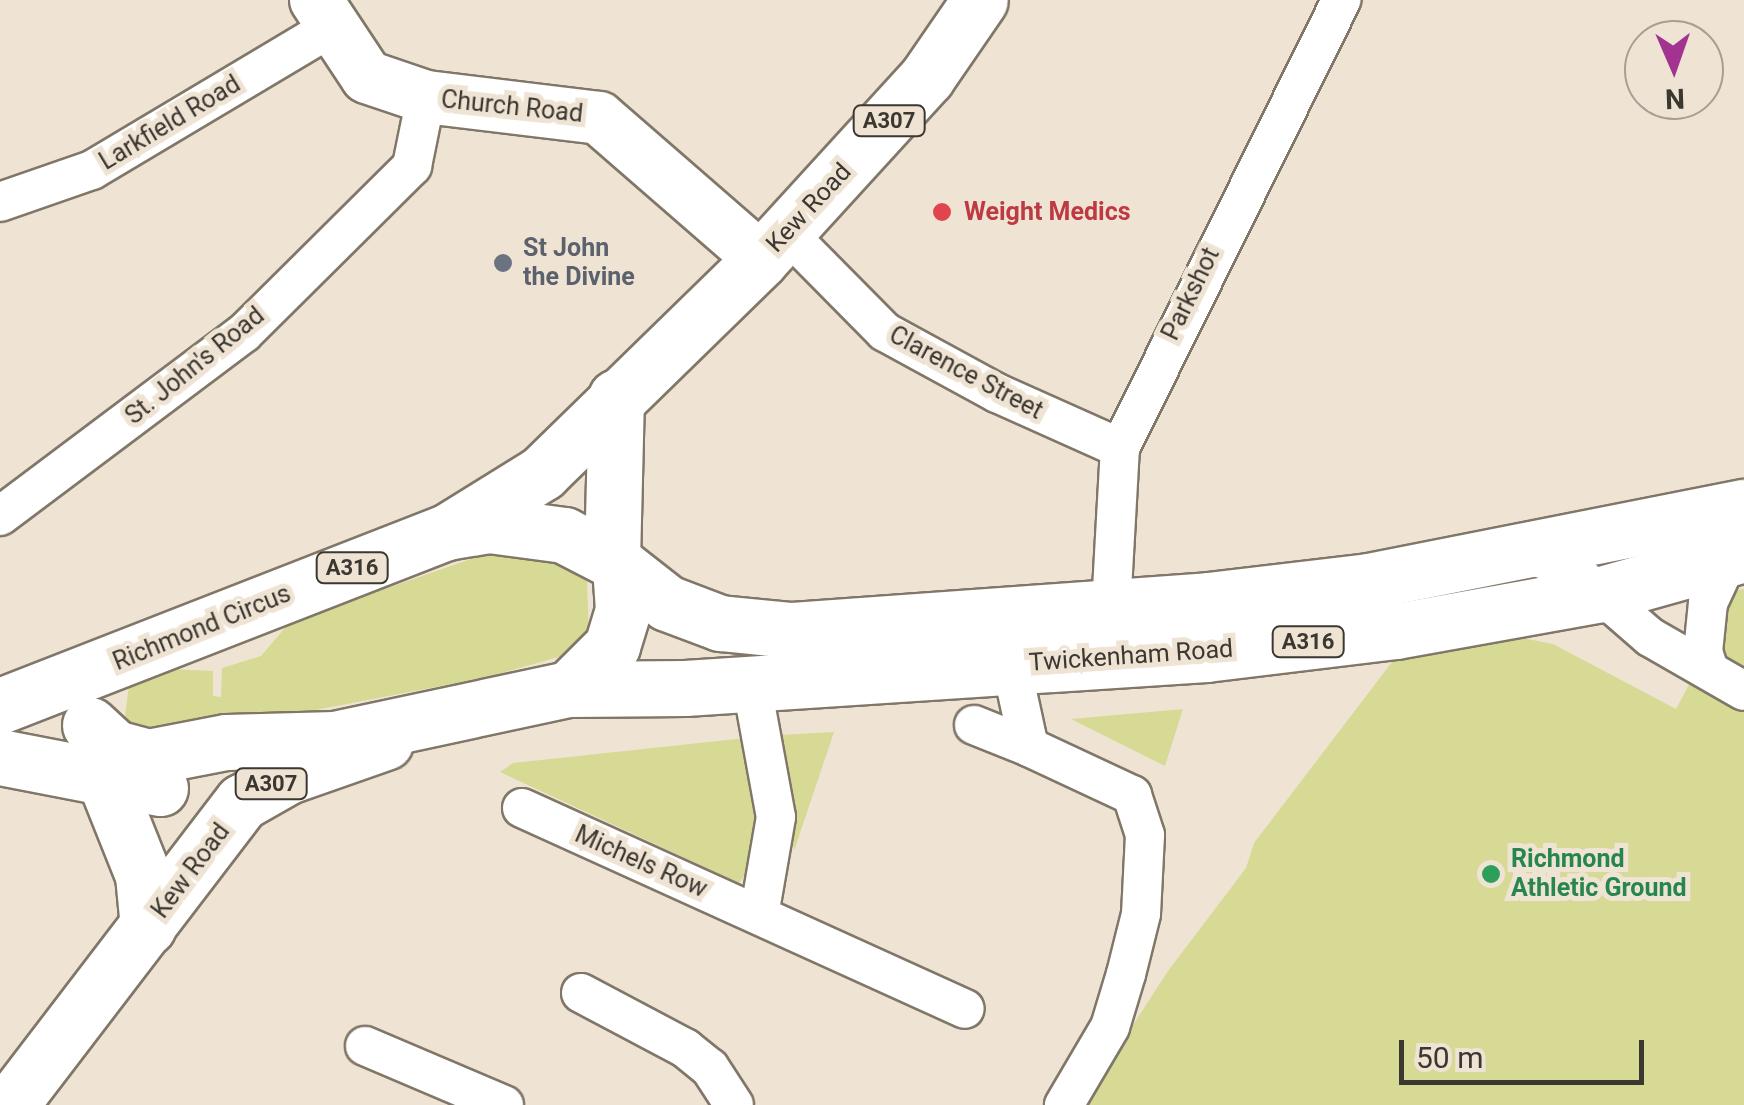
<!DOCTYPE html>
<html>
<head>
<meta charset="utf-8">
<style>
  body { margin:0 }
  #map { position:relative; width:1744px; height:1105px; overflow:hidden; background:#efe4d4; font-family:Roboto,sans-serif }
  div>[style] { position:absolute }
  .green>* { inset:0; background:#d6da95 }
  .roads { filter:drop-shadow(2px 0 #807768) drop-shadow(-2px 0 #807768) drop-shadow(0 2px #807768) drop-shadow(0 -2px #807768) }
  .street>* { height:38px; margin:-19px; padding:0 19px; transform-origin:19px; border-radius:19px; background:#fff }
  .secondary>* { height:52px; margin:-26px; padding:0 26px; transform-origin:26px; border-radius:26px; background:#fff }
  .primary>* { height:55px; margin:-27.5px; padding:0 27.5px; transform-origin:27.5px; border-radius:27.5px; background:#fff }
  .highway>* { height:55px; margin:-27.5px; padding:0 27.5px; transform-origin:27.5px; border-radius:27.5px; background:#fff }
  .dots>* { width:28px; height:28px; translate:-50% -50%; box-sizing:border-box; border:5px solid #efe4d4; border-radius:50% }
  span { translate:-50% -50%; white-space:nowrap; text-align:center; line-height:1.15; -webkit-text-stroke:10px #efe4d4; paint-order:stroke }
  .shield-label span { padding:2px 8px; background:#efe4d4; border:2px solid; border-radius:8px; -webkit-text-stroke-width:0 }
  .shield-label { font-size:22px; color:#3b3731; font-weight:700 }
  .street-label { font-size:25px; color:#3b3731 }
  .health-label { font-size:25px; color:#be3a42; font-weight:700 }
  .left { translate:0 -50%; text-align:left }
  .worship-label { font-size:25px; color:#5b616d; font-weight:700 }
  .leisure-label { font-size:25px; color:#27864d; font-weight:700 }
  .north { position:absolute; left:1624px; top:20px; width:100px; height:100px; box-sizing:border-box; background:#efe4d4; border:2px solid #a79f93; border-radius:50%; rotate:178deg; font-size:28px; font-weight:700; line-height:40px; text-align:center; color:#3b3731 }
  .north::after { content:''; display:block; margin:auto; width:35px; height:45px; background:#a33391; clip-path:polygon(50% 0,100% 100%,50% 72%,0 100%) }
  .scale { position:absolute; left:1399px; top:1040px; width:245px; height:45px; box-sizing:border-box; border:5px solid #3b3731; border-top:0; padding-left:12px; font-size:30px; line-height:35px; white-space:nowrap; color:#3b3731; -webkit-text-stroke:8px #efe4d4; paint-order:stroke }
</style>
</head>
<body>
<div id="map">
  <div class="green">
    <i style="clip-path:polygon(491px 552px,572px 563px,587px 582px,589px 635px,562px 656px,488px 677px,195px 733px,137px 738px,124px 724px,129px 685px,170px 669px,213px 671px,213px 696px,221px 697px,222px 668px,261px 656px,290px 622px)"></i>
    <i style="clip-path:polygon(1744px 589px,1744px 1105px,1081px 1105px,1168px 971px,1246px 868px,1254px 843px,1392px 662px,1517px 637px,1553px 644px,1676px 709px,1714px 638px,1721px 593px)"></i>
    <i style="clip-path:polygon(1183px 709px,1165px 766px,1071px 719px)"></i>
    <i style="clip-path:polygon(834px 732px,794px 851px,780px 735px)"></i>
    <i style="clip-path:polygon(746px 738px,761px 800px,758px 858px,739px 883px,500px 772px,513px 763px)"></i>
  </div>
  <div class="roads">
    <div class="street">
      <i style="left:0;top:202px;width:97px;rotate:-19.2deg"></i>
      <i style="left:92px;top:170px;width:279px;rotate:-30.8deg"></i>
      <i style="left:787px;top:233px;width:139px;rotate:45.3deg"></i>
      <i style="left:885px;top:332px;width:128px;rotate:28.6deg"></i>
      <i style="left:997px;top:393px;width:135px;rotate:24.1deg"></i>
      <i style="left:0;top:516px;width:305px;rotate:-36.9deg"></i>
      <i style="left:244px;top:333px;width:237px;rotate:-44.8deg"></i>
      <i style="left:412px;top:166px;width:70px;rotate:-78.5deg"></i>
      <i style="left:1526px;top:553px;width:51px;rotate:20.6deg"></i>
      <i style="left:1574px;top:571px;width:101px;rotate:41deg"></i>
      <i style="left:1650px;top:637px;width:108px;rotate:29.9deg"></i>
      <i style="left:1111px;top:608px;width:160px;rotate:-86.8deg"></i>
      <i style="left:1120px;top:448px;width:500px;rotate:-63.7deg"></i>
      <i style="left:1011px;top:664px;width:85px;rotate:77.8deg"></i>
      <i style="left:1029px;top:747px;width:114px;rotate:25deg"></i>
      <i style="left:1132px;top:795px;width:42px;rotate:72deg"></i>
      <i style="left:1145px;top:835px;width:79px;rotate:92.9deg"></i>
      <i style="left:1141px;top:914px;width:62px;rotate:104deg"></i>
      <i style="left:1126px;top:974px;width:55px;rotate:106.8deg"></i>
      <i style="left:1110px;top:1027px;width:91px;rotate:120.5deg"></i>
      <i style="left:1709px;top:670px;width:19px;rotate:-108deg"></i>
      <i style="left:1703px;top:652px;width:49px;rotate:-84.2deg"></i>
      <i style="left:1708px;top:603px;width:38px;rotate:-65deg"></i>
      <i style="left:1724px;top:569px;width:23px;rotate:-40deg"></i>
      <i style="left:751px;top:681px;width:138px;rotate:79.6deg"></i>
      <i style="left:776px;top:817px;width:99px;rotate:99.8deg"></i>
      <i style="left:974px;top:725px;width:59px;rotate:21.8deg"></i>
      <i style="left:522px;top:808px;width:486px;rotate:24.4deg"></i>
      <i style="left:581px;top:993px;width:118px;rotate:27.9deg"></i>
      <i style="left:685px;top:1048px;width:32px;rotate:39deg"></i>
      <i style="left:710px;top:1068px;width:44px;rotate:57deg"></i>
      <i style="left:365px;top:1046px;width:151px;rotate:23deg"></i>
    </div>
    <div class="secondary">
      <i style="left:316px;top:0;width:92px;rotate:56.5deg"></i>
      <i style="left:367px;top:77px;width:62px;rotate:18.7deg"></i>
      <i style="left:426px;top:97px;width:174px;rotate:6.9deg"></i>
      <i style="left:599px;top:118px;width:215px;rotate:41deg"></i>
    </div>
    <div class="primary">
      <i style="left:447px;top:532px;width:112px;rotate:-31.8deg"></i>
      <i style="left:542px;top:473px;width:306px;rotate:-44.3deg"></i>
      <i style="left:761px;top:259px;width:246px;rotate:-47.6deg"></i>
      <i style="left:927px;top:77px;width:93px;rotate:-55.5deg"></i>
      <i style="left:612px;top:560px;width:163px;rotate:-88.6deg"></i>
      <i style="left:105px;top:780px;width:102px;rotate:68.2deg"></i>
      <i style="left:143px;top:875px;width:52px;rotate:84.5deg"></i>
      <i style="left:10px;top:1105px;width:382px;rotate:-52.6deg"></i>
      <i style="left:242px;top:802px;width:53px;rotate:-29.5deg"></i>
      <i style="left:288px;top:776px;width:103px;rotate:-19.3deg"></i>
    </div>
    <div class="highway">
      <i style="left:569px;top:689px;width:116px;rotate:-0.5deg"></i>
      <i style="left:685px;top:688px;width:522px;rotate:-3.73deg"></i>
      <i style="left:1206px;top:654px;width:191px;rotate:-6.9deg"></i>
      <i style="left:1396px;top:631px;width:208px;rotate:-10.2deg"></i>
      <i style="left:1601px;top:594px;width:148px;rotate:-15.6deg"></i>
      <i style="left:0;top:706px;width:480px;rotate:-21.3deg"></i>
      <i style="left:447px;top:532px;width:43px;rotate:-9.5deg"></i>
      <i style="left:489px;top:525px;width:76px;rotate:7.6deg"></i>
      <i style="left:564px;top:535px;width:54px;rotate:27.5deg"></i>
      <i style="left:612px;top:560px;width:70px;rotate:38deg"></i>
      <i style="left:667px;top:603px;width:57px;rotate:20.7deg"></i>
      <i style="left:720px;top:623px;width:72px;rotate:5.6deg"></i>
      <i style="left:792px;top:630px;width:417px;rotate:-4.1deg"></i>
      <i style="left:1208px;top:600px;width:162px;rotate:-6.7deg"></i>
      <i style="left:1369px;top:581px;width:382px;rotate:-11.2deg"></i>
      <i style="left:90px;top:725px;width:34px;rotate:43deg"></i>
      <i style="left:115px;top:748px;width:34px;rotate:15deg"></i>
      <i style="left:148px;top:757px;width:79px;rotate:-10.9deg"></i>
      <i style="left:226px;top:742px;width:109px;rotate:-1.6deg"></i>
      <i style="left:335px;top:739px;width:239px;rotate:-12.1deg"></i>
      <i style="left:569px;top:689px;width:61px;rotate:-45deg"></i>
      <i style="left:612px;top:646px;width:38px;rotate:-73deg"></i>
      <i style="left:623px;top:610px;width:44px;rotate:-93.9deg"></i>
      <i style="left:0;top:757px;width:163px;rotate:11deg"></i>
    </div>
  </div>
  <div class="dots">
    <i style="left:942px;top:212px;background:#e0444e"></i>
    <i style="left:503px;top:263px;background:#6b7280"></i>
    <i style="left:1491px;top:874px;background:#2e9e5b"></i>
  </div>
  <div class="shield-label">
    <span style="left:889px;top:121px">A307</span>
    <span style="left:352px;top:568px">A316</span>
    <span style="left:1308px;top:642px">A316</span>
    <span style="left:271px;top:784px">A307</span>
  </div>
  <div class="street-label">
    <span style="left:512px;top:107px;rotate:6deg">Church Road</span>
    <span style="left:170px;top:123px;rotate:-31deg">Larkfield Road</span>
    <span style="left:809px;top:208px;rotate:-47deg">Kew Road</span>
    <span style="left:1191px;top:294px;rotate:-64deg">Parkshot</span>
    <span style="left:195px;top:366px;rotate:-39deg">St. John's Road</span>
    <span style="left:966px;top:373px;rotate:28deg">Clarence Street</span>
    <span style="left:202px;top:628px;rotate:-22deg">Richmond Circus</span>
    <span style="left:1131px;top:656px;rotate:-4deg">Twickenham Road</span>
    <span style="left:641px;top:862px;rotate:24deg">Michels Row</span>
    <span style="left:191px;top:871px;rotate:-53deg">Kew Road</span>
  </div>
  <div class="health-label">
    <span class="left" style="left:964px;top:212px">Weight Medics</span>
  </div>
  <div class="worship-label">
    <span class="left" style="left:523px;top:263px">St John<br>the Divine</span>
  </div>
  <div class="leisure-label">
    <span class="left" style="left:1511px;top:874px">Richmond<br>Athletic Ground</span>
  </div>
  <div class="north">N</div>
  <div class="scale">50 m</div>
</div>
</body>
</html>
